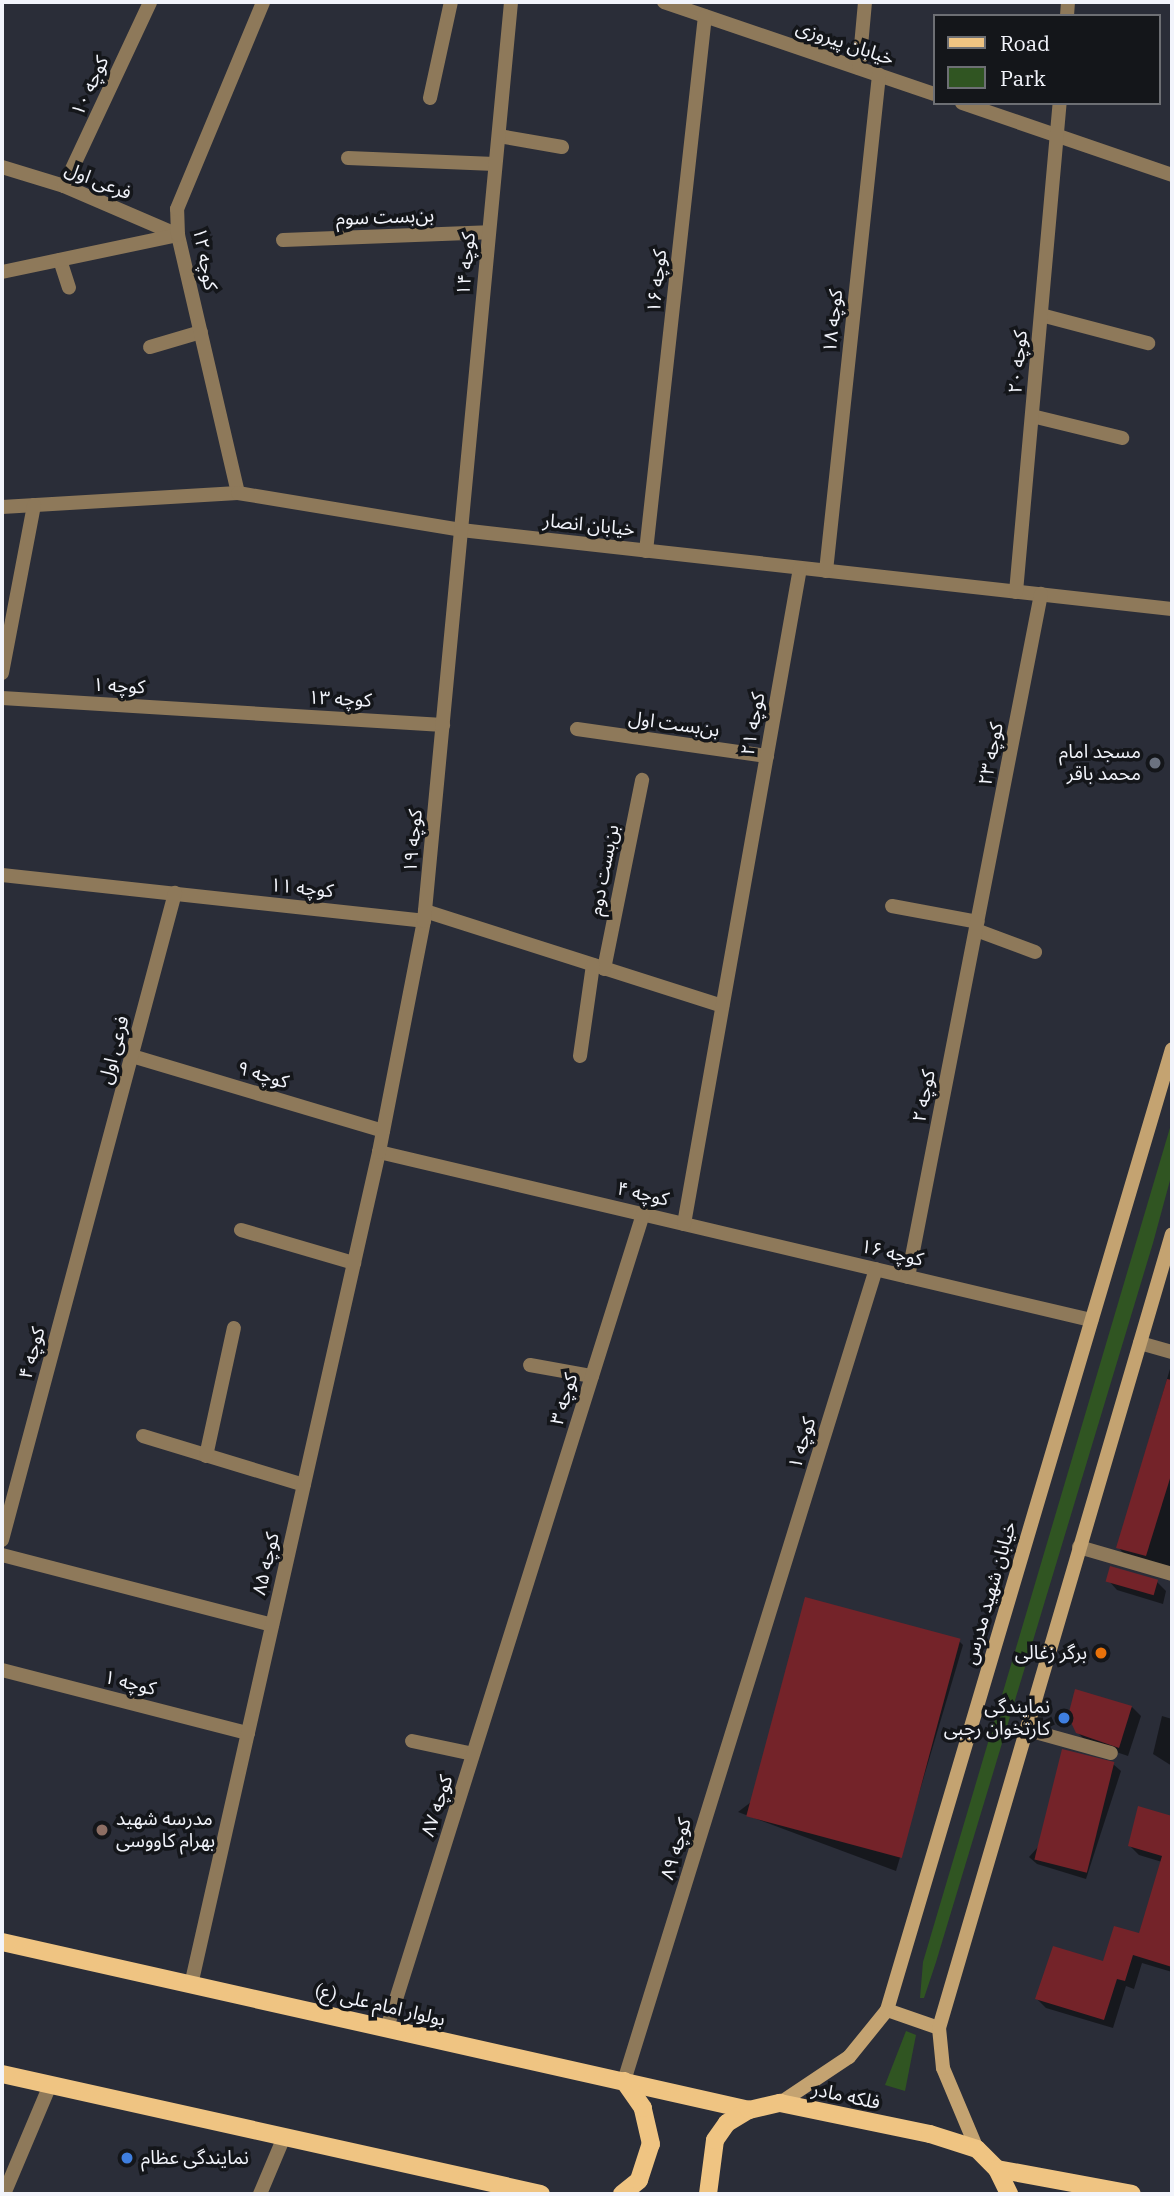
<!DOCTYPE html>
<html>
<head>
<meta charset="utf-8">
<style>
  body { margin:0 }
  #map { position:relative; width:1174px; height:2196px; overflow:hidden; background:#2a2d38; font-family:"IBM Plex Serif","Noto Sans Arabic",serif }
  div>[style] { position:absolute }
  .green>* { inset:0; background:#305522 }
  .shadow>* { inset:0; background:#0007 }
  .building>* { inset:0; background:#742329; transform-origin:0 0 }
  .street>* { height:14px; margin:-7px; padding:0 7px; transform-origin:7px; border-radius:7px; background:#8e795a }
  .secondary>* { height:14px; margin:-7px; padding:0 7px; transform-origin:7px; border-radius:7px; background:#c4a371 }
  .primary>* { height:18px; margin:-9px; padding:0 9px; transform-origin:9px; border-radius:9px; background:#efc482 }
  .dots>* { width:19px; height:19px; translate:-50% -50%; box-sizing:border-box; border:4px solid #14161a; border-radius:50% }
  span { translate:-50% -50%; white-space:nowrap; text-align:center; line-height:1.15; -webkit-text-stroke:7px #14161a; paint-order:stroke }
  .street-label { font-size:19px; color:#f2f4fb }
  .poi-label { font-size:19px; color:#f2f4fb }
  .right { translate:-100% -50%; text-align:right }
  .left { translate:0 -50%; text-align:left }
  .frame { position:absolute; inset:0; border:4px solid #f2f4fb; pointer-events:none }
  .legend { position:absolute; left:933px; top:14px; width:228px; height:91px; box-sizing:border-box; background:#14161a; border:2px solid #6d6f74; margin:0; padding:9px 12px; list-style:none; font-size:21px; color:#f2f4fb }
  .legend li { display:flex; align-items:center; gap:14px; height:35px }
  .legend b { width:35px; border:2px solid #6d6f74 }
</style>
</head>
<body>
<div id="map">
  <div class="green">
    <i style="clip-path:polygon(1172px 1121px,1172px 1173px,1153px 1243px,936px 1962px,924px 1998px,920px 1998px,923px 1962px)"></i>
    <i style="clip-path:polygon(906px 2031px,916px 2035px,905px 2091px,885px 2085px)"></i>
  </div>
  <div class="shadow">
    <i style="clip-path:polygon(1172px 1362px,1172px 1567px,1126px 1556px,1118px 1547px)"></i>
    <i style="clip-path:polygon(1108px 1580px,1157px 1582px,1166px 1591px,1163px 1604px,1117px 1590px)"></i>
    <i style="clip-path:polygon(959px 1641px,963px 1645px,896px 1871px,738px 1812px)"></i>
    <i style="clip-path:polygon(1132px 1707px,1141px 1716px,1128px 1756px,1087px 1742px,1077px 1732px)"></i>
    <i style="clip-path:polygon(1162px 1716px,1172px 1719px,1172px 1766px,1153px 1754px)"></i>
    <i style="clip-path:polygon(1113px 1764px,1121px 1771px,1086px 1879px,1037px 1864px,1029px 1857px)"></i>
    <i style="clip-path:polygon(1139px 1808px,1172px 1817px,1172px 1972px,1142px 1963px,1134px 1989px,1126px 1986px,1113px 2028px,1046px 2008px,1037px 1999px,1104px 1963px,1140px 1935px,1162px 1862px,1139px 1855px,1130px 1846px)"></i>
  </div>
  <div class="building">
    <i style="clip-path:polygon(1167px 1379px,1172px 1380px,1172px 1472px,1146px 1556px,1116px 1548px)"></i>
    <i style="left:1110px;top:1566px;width:50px;height:16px;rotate:16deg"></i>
    <i style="left:805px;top:1597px;width:161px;height:227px;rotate:15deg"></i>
    <i style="clip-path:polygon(1075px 1689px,1132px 1706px,1119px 1748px,1076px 1733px,1068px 1716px)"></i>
    <i style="left:1062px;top:1749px;width:54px;height:114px;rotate:14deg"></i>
    <i style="clip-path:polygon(1138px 1806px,1172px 1816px,1172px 1967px,1133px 1955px,1125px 1981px,1117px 1979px,1104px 2020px,1035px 1999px,1053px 1946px,1103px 1961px,1114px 1926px,1139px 1933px,1162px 1856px,1128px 1846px)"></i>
  </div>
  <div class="street">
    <i style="left:664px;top:2px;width:285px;rotate:18.8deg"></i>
    <i style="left:1067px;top:16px;width:14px;rotate:-86deg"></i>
    <i style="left:859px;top:68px;width:66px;rotate:-84.8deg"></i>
    <i style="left:430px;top:98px;width:98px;rotate:-77.7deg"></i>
    <i style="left:962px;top:103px;width:222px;rotate:18.9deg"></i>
    <i style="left:499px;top:136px;width:64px;rotate:9.9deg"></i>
    <i style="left:348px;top:158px;width:147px;rotate:2.3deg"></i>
    <i style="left:2px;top:167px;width:65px;rotate:17deg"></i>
    <i style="left:64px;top:186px;width:124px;rotate:23.3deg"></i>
    <i style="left:64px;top:186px;width:203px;rotate:-64.9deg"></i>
    <i style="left:283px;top:240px;width:205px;rotate:-2.2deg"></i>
    <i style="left:60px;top:260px;width:29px;rotate:72deg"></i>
    <i style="left:2px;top:272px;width:180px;rotate:-11.9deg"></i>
    <i style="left:1041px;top:315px;width:111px;rotate:14.7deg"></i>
    <i style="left:150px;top:347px;width:53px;rotate:-16.4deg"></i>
    <i style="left:1032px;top:416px;width:93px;rotate:13.7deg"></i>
    <i style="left:238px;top:493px;width:265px;rotate:-103.1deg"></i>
    <i style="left:178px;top:235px;width:26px;rotate:-92deg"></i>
    <i style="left:177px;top:209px;width:224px;rotate:-67.4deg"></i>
    <i style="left:2px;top:507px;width:236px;rotate:-3.4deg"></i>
    <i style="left:238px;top:493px;width:226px;rotate:9.4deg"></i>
    <i style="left:461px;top:530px;width:715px;rotate:6.34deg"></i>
    <i style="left:646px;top:551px;width:538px;rotate:-83.71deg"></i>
    <i style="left:826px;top:571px;width:499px;rotate:-83.9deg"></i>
    <i style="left:1016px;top:592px;width:491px;rotate:-84.9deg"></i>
    <i style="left:2px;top:673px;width:171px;rotate:-79.2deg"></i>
    <i style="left:2px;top:698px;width:442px;rotate:3.5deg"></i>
    <i style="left:577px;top:729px;width:192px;rotate:8.1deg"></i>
    <i style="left:2px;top:875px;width:424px;rotate:6.2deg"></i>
    <i style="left:892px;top:906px;width:87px;rotate:10.5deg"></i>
    <i style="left:425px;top:911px;width:312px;rotate:17.7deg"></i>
    <i style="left:976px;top:930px;width:63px;rotate:20.4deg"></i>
    <i style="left:604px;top:969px;width:193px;rotate:-78.6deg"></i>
    <i style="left:132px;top:1056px;width:262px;rotate:16.6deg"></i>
    <i style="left:580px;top:1056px;width:92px;rotate:-81.9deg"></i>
    <i style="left:379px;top:1152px;width:732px;rotate:13.28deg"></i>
    <i style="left:684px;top:1224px;width:666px;rotate:-79.97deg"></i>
    <i style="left:241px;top:1230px;width:118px;rotate:16.3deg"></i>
    <i style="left:908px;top:1277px;width:696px;rotate:-78.98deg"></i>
    <i style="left:1140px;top:1343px;width:33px;rotate:16deg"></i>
    <i style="left:530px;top:1365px;width:63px;rotate:10.1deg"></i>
    <i style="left:143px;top:1436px;width:168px;rotate:16.9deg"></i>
    <i style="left:206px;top:1456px;width:131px;rotate:-77.7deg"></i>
    <i style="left:2px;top:1540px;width:670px;rotate:-75.03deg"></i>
    <i style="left:1079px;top:1547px;width:97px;rotate:16.2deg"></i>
    <i style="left:2px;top:1555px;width:279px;rotate:14.5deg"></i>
    <i style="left:2px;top:1670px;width:254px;rotate:14.4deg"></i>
    <i style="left:1028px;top:1730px;width:86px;rotate:15.5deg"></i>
    <i style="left:412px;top:1741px;width:62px;rotate:12deg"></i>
    <i style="left:191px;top:1985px;width:854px;rotate:-77.28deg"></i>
    <i style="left:379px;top:1152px;width:235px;rotate:-79deg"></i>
    <i style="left:424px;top:921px;width:923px;rotate:-84.59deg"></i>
    <i style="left:387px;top:2028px;width:853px;rotate:-72.54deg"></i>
    <i style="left:624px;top:2081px;width:850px;rotate:-72.76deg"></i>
    <i style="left:4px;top:2194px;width:118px;rotate:-67.1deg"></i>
    <i style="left:260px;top:2194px;width:62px;rotate:-67.2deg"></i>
  </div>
  <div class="secondary">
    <i style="left:887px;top:2010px;width:55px;rotate:19.1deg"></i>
    <i style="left:780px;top:2103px;width:83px;rotate:-33.7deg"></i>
    <i style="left:849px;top:2057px;width:60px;rotate:-51deg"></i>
    <i style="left:887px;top:2010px;width:1002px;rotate:-73.48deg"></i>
    <i style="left:977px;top:2149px;width:88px;rotate:-112.8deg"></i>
    <i style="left:943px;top:2068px;width:40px;rotate:-95.7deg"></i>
    <i style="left:939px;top:2028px;width:827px;rotate:-73.65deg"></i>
  </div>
  <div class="primary">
    <i style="left:2px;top:1942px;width:766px;rotate:12.67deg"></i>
    <i style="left:2px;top:2074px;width:552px;rotate:12.55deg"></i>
    <i style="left:997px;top:2169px;width:137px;rotate:10.5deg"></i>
    <i style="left:622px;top:2194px;width:22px;rotate:-39deg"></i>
    <i style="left:639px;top:2180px;width:38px;rotate:-72deg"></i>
    <i style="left:651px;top:2144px;width:37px;rotate:-103deg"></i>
    <i style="left:643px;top:2108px;width:33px;rotate:-125deg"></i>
    <i style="left:708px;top:2194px;width:54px;rotate:-82.6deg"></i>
    <i style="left:715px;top:2140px;width:21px;rotate:-55deg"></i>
    <i style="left:727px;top:2123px;width:26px;rotate:-31deg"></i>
    <i style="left:749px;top:2110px;width:32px;rotate:-13deg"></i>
    <i style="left:780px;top:2103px;width:153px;rotate:11.7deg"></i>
    <i style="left:930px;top:2134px;width:49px;rotate:17.7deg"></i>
    <i style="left:977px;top:2149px;width:28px;rotate:45deg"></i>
    <i style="left:997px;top:2169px;width:28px;rotate:64deg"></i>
  </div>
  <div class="dots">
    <i style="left:1155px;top:763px;background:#6b7280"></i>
    <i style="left:1101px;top:1653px;background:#e8710a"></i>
    <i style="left:1064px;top:1718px;background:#3f7fe0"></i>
    <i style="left:102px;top:1830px;background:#8d6e63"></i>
    <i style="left:127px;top:2158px;background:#3f7fe0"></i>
  </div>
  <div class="street-label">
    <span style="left:845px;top:43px;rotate:19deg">خیابان پیروزی</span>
    <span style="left:90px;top:86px;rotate:-65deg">کوچه ۱۰</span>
    <span style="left:98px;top:181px;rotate:22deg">فرعی اول</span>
    <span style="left:385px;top:217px;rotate:-2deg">بن‌بست سوم</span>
    <span style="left:205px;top:259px;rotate:79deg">کوچه ۱۲</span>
    <span style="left:466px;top:264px;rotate:-85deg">کوچه ۱۴</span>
    <span style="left:657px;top:281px;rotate:-84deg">کوچه ۱۶</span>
    <span style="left:833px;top:321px;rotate:-84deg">کوچه ۱۸</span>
    <span style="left:1018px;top:362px;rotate:-85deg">کوچه ۲۰</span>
    <span style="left:589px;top:525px;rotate:6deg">خیابان انصار</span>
    <span style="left:119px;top:686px;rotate:3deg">کوچه ۱</span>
    <span style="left:340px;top:699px;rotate:3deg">کوچه ۱۳</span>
    <span style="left:674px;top:724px;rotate:8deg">بن‌بست اول</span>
    <span style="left:753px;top:724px;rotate:-80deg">کوچه ۲۱</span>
    <span style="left:991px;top:754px;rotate:-79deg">کوچه ۲۳</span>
    <span style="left:413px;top:841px;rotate:-85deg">کوچه ۱۹</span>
    <span style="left:604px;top:870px;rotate:-79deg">بن‌بست دوم</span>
    <span style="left:302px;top:888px;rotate:6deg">کوچه ۱۱</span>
    <span style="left:114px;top:1050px;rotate:-75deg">فرعی اول</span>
    <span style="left:263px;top:1075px;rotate:17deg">کوچه ۹</span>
    <span style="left:924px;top:1096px;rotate:-79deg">کوچه ۲</span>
    <span style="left:643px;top:1194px;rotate:13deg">کوچه ۴</span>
    <span style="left:892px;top:1253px;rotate:13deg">کوچه ۱۶</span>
    <span style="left:32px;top:1353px;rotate:-75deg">کوچه ۴</span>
    <span style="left:564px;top:1399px;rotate:-73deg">کوچه ۳</span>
    <span style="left:802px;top:1443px;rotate:-73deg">کوچه ۱</span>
    <span style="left:266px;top:1564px;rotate:-77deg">کوچه ۸۵</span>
    <span style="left:990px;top:1593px;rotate:-74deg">خیابان شهید مدرس</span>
    <span style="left:130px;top:1683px;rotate:14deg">کوچه ۱</span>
    <span style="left:437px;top:1806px;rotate:-72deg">کوچه ۸۷</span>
    <span style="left:676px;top:1849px;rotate:-73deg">کوچه ۸۹</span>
    <span style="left:380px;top:2005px;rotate:13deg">بولوار امام علی (ع)</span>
    <span style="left:846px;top:2096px;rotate:12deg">فلکه مادر</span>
  </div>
  <div class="poi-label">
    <span class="right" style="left:1141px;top:763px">مسجد امام<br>محمد باقر</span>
    <span class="right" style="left:1087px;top:1653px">برگر زغالی</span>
    <span class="right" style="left:1050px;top:1718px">نمایندگی<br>کارتخوان رجبی</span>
    <span class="left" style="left:116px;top:1830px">مدرسه شهید<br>بهرام کاووسی</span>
    <span class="left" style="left:141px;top:2158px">نمایندگی عظام</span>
  </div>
  <div class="frame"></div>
  <ul class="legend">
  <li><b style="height:9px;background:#efc482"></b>Road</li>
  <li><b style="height:19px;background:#305522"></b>Park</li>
  </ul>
</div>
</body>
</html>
